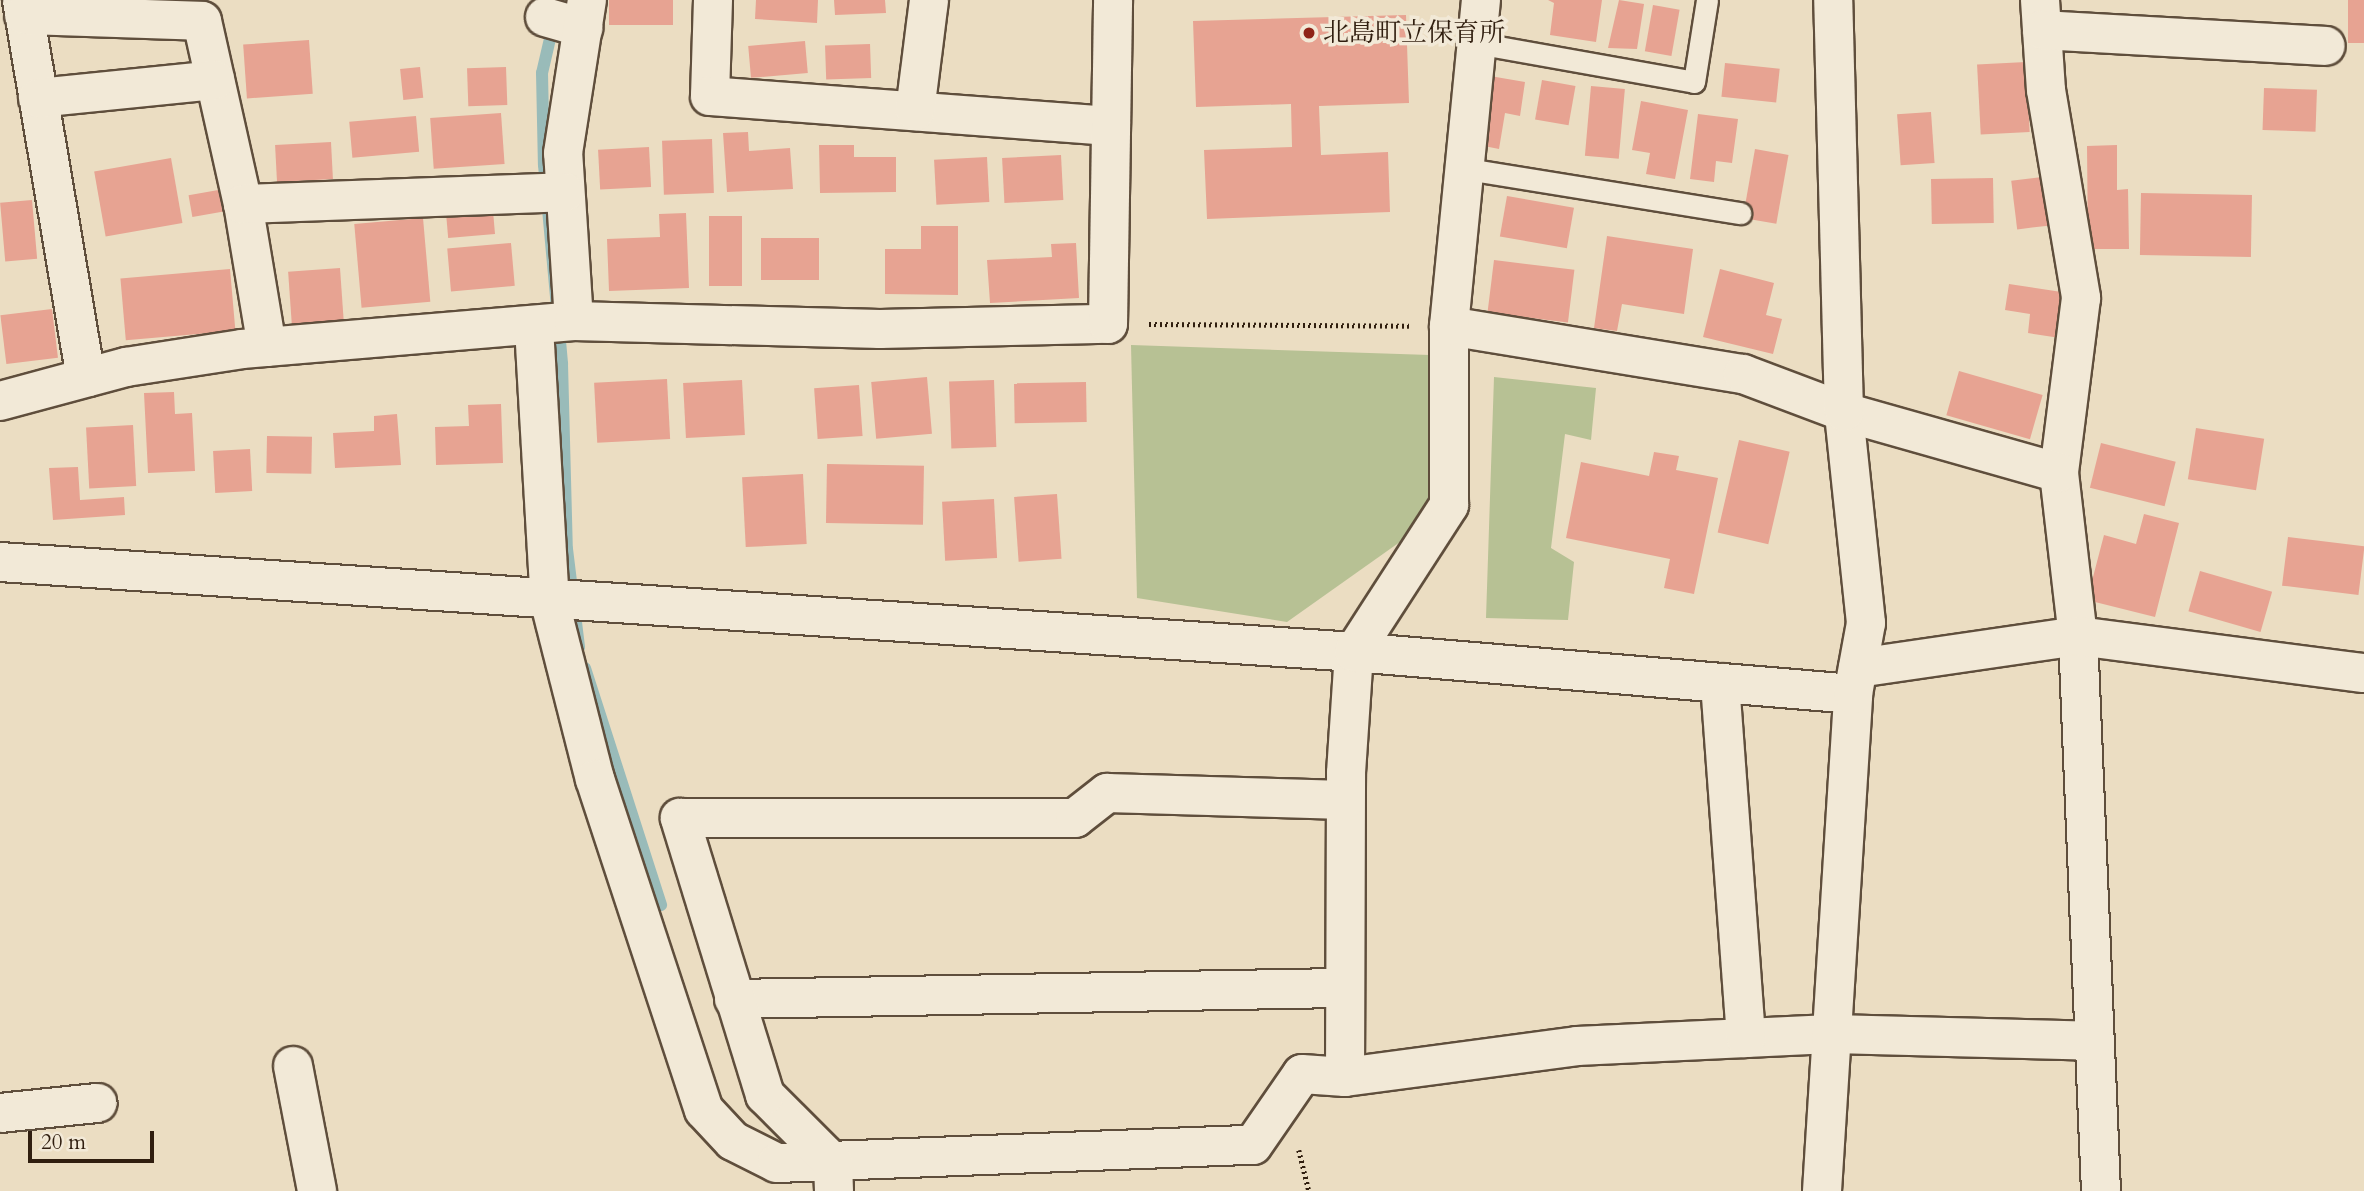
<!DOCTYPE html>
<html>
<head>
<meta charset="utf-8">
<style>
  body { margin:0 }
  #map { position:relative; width:2364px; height:1191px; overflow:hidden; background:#ebddc2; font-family:Cardo,"Noto Serif JP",serif }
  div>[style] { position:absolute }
  .green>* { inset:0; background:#b7c194 }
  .stream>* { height:12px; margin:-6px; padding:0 6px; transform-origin:6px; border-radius:6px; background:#99bbb9 }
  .building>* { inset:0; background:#e7a392; transform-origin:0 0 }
  .path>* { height:4.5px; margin-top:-2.25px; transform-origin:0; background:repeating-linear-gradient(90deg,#301e0f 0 2px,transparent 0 5.5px) }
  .roads { filter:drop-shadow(2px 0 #5f4e3c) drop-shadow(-2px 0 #5f4e3c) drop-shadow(0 2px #5f4e3c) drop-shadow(0 -2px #5f4e3c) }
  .lane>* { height:21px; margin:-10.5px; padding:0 10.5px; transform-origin:10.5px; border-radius:10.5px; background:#f2e9d7 }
  .street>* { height:38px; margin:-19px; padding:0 19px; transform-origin:19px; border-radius:19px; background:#f2e9d7 }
  .secondary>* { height:38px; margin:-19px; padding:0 19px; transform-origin:19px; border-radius:19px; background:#f2e9d7 }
  .dots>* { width:19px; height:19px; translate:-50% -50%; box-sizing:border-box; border:4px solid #f2e9d7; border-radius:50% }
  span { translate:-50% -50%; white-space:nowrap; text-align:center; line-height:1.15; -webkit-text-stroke:7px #f2e9d7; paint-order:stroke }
  .poi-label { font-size:26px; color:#301e0f }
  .left { translate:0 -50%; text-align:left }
  .scale { position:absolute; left:28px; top:1131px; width:126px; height:32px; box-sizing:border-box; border:4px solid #301e0f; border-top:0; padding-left:9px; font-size:21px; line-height:24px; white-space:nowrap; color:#301e0f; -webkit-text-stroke:5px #f2e9d7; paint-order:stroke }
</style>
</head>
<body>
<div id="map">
  <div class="green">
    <i style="clip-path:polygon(1131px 345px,1430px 355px,1432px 491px,1414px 532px,1287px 622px,1137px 598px)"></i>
    <i style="clip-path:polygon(1494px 377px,1596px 388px,1591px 440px,1565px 434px,1551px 548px,1574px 562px,1568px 620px,1486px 618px)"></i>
  </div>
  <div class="stream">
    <i style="left:559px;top:0;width:75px;rotate:103.1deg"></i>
    <i style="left:542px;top:73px;width:92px;rotate:88.8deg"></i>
    <i style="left:544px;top:165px;width:200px;rotate:84.8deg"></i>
    <i style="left:562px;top:364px;width:185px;rotate:88.5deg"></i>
    <i style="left:567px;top:549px;width:99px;rotate:83deg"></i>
    <i style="left:585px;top:668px;width:249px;rotate:72.2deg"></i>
  </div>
  <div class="building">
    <i style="left:609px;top:0;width:64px;height:25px"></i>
    <i style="clip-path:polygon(756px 0,818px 0,817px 23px,755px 19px)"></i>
    <i style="clip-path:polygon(834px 0,885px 0,886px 13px,835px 15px)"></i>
    <i style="clip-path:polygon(1548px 0,1602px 0,1596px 42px,1550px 35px,1554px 3px)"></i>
    <i style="clip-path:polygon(1619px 0,1644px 4px,1637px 49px,1608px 48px)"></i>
    <i style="left:2348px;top:0;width:16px;height:43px"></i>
    <i style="left:1653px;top:5px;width:27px;height:47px;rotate:10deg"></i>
    <i style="clip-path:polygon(1406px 15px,1409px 103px,1319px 106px,1321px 155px,1388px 152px,1390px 212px,1207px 219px,1204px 150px,1292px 147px,1291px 104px,1196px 107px,1193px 21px)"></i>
    <i style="left:309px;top:40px;width:54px;height:66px;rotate:86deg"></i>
    <i style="left:805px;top:41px;width:32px;height:57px;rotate:85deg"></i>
    <i style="left:870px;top:44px;width:34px;height:45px;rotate:88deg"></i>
    <i style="left:2026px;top:62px;width:70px;height:49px;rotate:87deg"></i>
    <i style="left:1725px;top:63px;width:55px;height:34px;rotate:6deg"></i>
    <i style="left:420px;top:67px;width:31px;height:20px;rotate:84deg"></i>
    <i style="left:506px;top:67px;width:38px;height:39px;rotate:88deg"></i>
    <i style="clip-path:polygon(1490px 76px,1525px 82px,1520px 116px,1505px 113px,1499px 149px,1479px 145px)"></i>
    <i style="left:1542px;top:80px;width:34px;height:40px;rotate:10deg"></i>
    <i style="left:1591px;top:86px;width:34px;height:70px;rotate:5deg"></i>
    <i style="left:2264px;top:88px;width:53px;height:42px;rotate:2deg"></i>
    <i style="clip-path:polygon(1641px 101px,1688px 110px,1675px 179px,1646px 174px,1650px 153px,1632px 150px)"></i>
    <i style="left:1931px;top:112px;width:51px;height:34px;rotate:86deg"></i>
    <i style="left:501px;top:113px;width:51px;height:71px;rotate:86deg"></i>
    <i style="clip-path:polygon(1698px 114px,1738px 119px,1732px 163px,1716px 161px,1714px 182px,1690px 179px)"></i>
    <i style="left:416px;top:116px;width:36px;height:67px;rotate:85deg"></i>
    <i style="clip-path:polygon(748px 132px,749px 151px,790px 148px,793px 189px,727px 192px,723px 133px)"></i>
    <i style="left:712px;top:139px;width:54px;height:50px;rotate:88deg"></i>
    <i style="left:331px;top:142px;width:37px;height:56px;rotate:87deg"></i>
    <i style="clip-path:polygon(819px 145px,854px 145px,854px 157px,896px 157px,896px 192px,820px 193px)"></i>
    <i style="clip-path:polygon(2117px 145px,2117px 190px,2128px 189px,2129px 249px,2088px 249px,2087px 146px)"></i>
    <i style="left:649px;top:147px;width:40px;height:51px;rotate:87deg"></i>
    <i style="left:1755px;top:149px;width:34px;height:70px;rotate:10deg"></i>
    <i style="left:1061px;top:155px;width:45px;height:59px;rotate:87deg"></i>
    <i style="left:987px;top:157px;width:45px;height:53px;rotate:87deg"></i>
    <i style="left:171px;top:158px;width:66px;height:78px;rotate:80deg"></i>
    <i style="left:2042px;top:177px;width:49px;height:31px;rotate:83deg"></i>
    <i style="left:1993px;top:178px;width:45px;height:62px;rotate:89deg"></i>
    <i style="left:224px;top:189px;width:22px;height:36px;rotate:80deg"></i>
    <i style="left:2141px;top:193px;width:111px;height:62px;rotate:1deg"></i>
    <i style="left:1507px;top:196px;width:68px;height:41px;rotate:10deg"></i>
    <i style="left:32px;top:200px;width:59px;height:32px;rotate:85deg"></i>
    <i style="left:493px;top:211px;width:23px;height:47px;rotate:85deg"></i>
    <i style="clip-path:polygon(686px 213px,689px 288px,609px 291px,607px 239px,660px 237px,659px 214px)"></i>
    <i style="left:709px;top:216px;width:33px;height:70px"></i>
    <i style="left:423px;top:218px;width:84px;height:69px;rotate:85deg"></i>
    <i style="clip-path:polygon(921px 226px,958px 226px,958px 295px,885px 294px,885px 249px,921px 249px)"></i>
    <i style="clip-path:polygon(1607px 236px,1693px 249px,1684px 314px,1622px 304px,1617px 331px,1594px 328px)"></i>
    <i style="left:761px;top:238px;width:58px;height:42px"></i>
    <i style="left:511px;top:243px;width:43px;height:64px;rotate:85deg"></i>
    <i style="clip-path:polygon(1076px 243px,1079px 298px,990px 303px,987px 260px,1052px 257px,1051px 244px)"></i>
    <i style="left:1494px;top:260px;width:81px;height:53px;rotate:7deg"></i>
    <i style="left:340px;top:268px;width:56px;height:52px;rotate:86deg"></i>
    <i style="left:230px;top:269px;width:62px;height:110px;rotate:85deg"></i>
    <i style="clip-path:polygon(1720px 269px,1774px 283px,1766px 315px,1782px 319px,1773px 354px,1703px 337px)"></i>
    <i style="clip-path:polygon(2009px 284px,2068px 293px,2060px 338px,2028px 333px,2030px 314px,2005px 310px)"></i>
    <i style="left:52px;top:309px;width:49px;height:52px;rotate:83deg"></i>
    <i style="left:1959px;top:371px;width:87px;height:46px;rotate:16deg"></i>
    <i style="left:927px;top:377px;width:57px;height:56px;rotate:85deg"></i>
    <i style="left:667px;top:379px;width:60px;height:73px;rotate:87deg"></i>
    <i style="left:742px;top:380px;width:55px;height:59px;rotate:87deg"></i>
    <i style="left:994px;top:380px;width:67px;height:45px;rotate:88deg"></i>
    <i style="left:1086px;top:382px;width:40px;height:72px;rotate:89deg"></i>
    <i style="left:859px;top:385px;width:51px;height:45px;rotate:86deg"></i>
    <i style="clip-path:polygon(174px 392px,175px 414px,192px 413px,195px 471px,148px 473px,144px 393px)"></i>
    <i style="clip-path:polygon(501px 404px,503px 463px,436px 465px,435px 427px,469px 426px,468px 405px)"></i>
    <i style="clip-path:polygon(397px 414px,401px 465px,335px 468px,333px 433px,374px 431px,374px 416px)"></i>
    <i style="left:133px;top:425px;width:61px;height:47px;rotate:87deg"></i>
    <i style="left:2196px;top:428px;width:69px;height:52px;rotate:9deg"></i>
    <i style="left:267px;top:436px;width:45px;height:37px;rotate:1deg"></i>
    <i style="left:1739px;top:440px;width:52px;height:95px;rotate:13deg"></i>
    <i style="left:2101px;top:443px;width:77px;height:46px;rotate:14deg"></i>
    <i style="left:250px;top:449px;width:42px;height:37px;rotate:87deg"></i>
    <i style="clip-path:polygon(1654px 452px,1679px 456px,1676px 470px,1718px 478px,1694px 594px,1664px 588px,1670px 559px,1566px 538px,1581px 462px,1649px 476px)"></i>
    <i style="left:827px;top:464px;width:97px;height:59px;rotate:1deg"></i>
    <i style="clip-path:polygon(78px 467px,80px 500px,124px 497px,125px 515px,53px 520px,49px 468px)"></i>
    <i style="left:803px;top:474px;width:70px;height:61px;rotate:87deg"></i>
    <i style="left:1057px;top:494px;width:65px;height:43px;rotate:86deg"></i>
    <i style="left:994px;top:499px;width:59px;height:52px;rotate:87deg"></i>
    <i style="clip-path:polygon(2144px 514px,2179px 523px,2155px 617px,2087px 600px,2104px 535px,2136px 544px)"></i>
    <i style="left:2288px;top:537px;width:77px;height:49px;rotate:7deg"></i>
    <i style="left:2200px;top:571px;width:75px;height:42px;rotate:16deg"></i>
  </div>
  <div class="path">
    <i style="left:1149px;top:324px;width:260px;rotate:0.4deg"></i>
    <i style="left:1299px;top:1150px;width:42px;rotate:76.3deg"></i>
  </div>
  <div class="roads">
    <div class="lane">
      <i style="left:1476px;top:43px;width:221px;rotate:10.1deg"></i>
      <i style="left:1694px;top:82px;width:83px;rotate:-81deg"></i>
      <i style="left:1461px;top:168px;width:283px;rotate:9.2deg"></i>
    </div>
    <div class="street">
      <i style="left:22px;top:0;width:383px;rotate:80.4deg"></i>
      <i style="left:713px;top:0;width:96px;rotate:91.8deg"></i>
      <i style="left:710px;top:96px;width:402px;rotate:4.3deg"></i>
      <i style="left:2040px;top:0;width:90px;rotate:86.2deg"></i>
      <i style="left:2046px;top:90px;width:211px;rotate:80.4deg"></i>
      <i style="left:2081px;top:298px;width:176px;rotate:97.2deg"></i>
      <i style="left:2059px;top:473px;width:164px;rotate:83.4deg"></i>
      <i style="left:2078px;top:636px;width:555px;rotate:87.63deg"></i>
      <i style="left:24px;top:15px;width:178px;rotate:1.9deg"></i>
      <i style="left:202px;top:21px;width:188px;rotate:77.4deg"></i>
      <i style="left:545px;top:17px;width:40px;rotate:16deg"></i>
      <i style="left:2042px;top:30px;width:284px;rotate:3.2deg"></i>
      <i style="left:38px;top:98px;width:178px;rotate:-5.8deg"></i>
      <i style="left:915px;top:111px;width:112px;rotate:-82.8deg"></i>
      <i style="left:574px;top:321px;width:168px;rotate:-93.7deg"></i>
      <i style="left:563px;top:153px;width:155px;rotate:-81.1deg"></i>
      <i style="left:1449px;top:326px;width:298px;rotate:9.3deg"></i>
      <i style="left:1743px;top:374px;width:108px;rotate:20.6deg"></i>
      <i style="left:1844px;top:412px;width:223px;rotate:15.8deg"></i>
      <i style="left:534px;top:327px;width:276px;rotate:86.7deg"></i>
      <i style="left:550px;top:603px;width:182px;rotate:75.7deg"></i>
      <i style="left:595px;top:779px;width:348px;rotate:71.8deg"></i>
      <i style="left:704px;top:1110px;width:42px;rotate:46.9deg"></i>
      <i style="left:733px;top:1141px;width:49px;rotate:26.6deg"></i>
      <i style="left:777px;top:1163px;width:476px;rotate:-2.2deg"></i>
      <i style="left:1253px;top:1145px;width:86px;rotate:-55.4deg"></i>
      <i style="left:1302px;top:1074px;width:43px;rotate:4deg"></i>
      <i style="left:1345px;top:1077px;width:234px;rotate:-7.6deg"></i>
      <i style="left:1577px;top:1046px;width:254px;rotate:-2.7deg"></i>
      <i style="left:1831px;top:1034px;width:261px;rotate:1.5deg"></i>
      <i style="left:267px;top:347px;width:145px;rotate:-99.5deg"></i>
      <i style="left:243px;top:204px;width:322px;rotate:-2.1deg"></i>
      <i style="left:0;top:401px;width:131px;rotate:-15.1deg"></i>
      <i style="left:126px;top:367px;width:117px;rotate:-8.8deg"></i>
      <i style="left:242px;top:349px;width:333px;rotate:-4.8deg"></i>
      <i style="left:574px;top:321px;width:306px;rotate:1.5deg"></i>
      <i style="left:880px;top:329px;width:228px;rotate:-1.3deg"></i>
      <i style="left:1108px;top:324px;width:324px;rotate:-89.1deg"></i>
      <i style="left:1858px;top:668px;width:222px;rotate:-8.3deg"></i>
      <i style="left:2078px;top:636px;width:288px;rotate:7.4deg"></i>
      <i style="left:1720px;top:683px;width:356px;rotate:85.8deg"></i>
      <i style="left:734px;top:999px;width:607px;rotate:-1.04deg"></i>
      <i style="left:293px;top:1066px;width:127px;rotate:79.1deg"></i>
      <i style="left:1345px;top:1077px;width:304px;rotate:-89.8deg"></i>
      <i style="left:1346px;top:773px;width:121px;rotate:-86.2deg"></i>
      <i style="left:1354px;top:652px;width:175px;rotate:-57.1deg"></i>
      <i style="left:1449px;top:505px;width:179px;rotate:-90deg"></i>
      <i style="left:1449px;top:326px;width:328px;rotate:-84.4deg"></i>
      <i style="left:0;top:1113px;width:98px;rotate:-5.9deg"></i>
      <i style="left:834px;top:1191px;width:28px;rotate:-92deg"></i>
      <i style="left:833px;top:1163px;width:96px;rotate:-135deg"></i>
      <i style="left:765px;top:1095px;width:290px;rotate:-107.1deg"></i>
      <i style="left:680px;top:818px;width:395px"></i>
      <i style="left:1075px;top:818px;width:41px;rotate:-38deg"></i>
      <i style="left:1107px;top:793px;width:238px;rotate:1.7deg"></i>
    </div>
    <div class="secondary">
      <i style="left:0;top:562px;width:1357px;rotate:3.8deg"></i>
      <i style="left:1354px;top:652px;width:501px;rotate:4.81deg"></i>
      <i style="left:1822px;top:1191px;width:498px;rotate:-86.4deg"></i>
      <i style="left:1853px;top:694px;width:72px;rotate:-79.6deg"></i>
      <i style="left:1866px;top:623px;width:212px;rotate:-96deg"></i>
      <i style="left:1844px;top:412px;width:412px;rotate:-91.5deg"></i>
    </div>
  </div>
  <div class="dots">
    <i style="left:1309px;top:33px;background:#8f2418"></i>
  </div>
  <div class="poi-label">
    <span class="left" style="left:1323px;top:33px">北島町立保育所</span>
  </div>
  <div class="scale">20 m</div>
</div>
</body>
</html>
